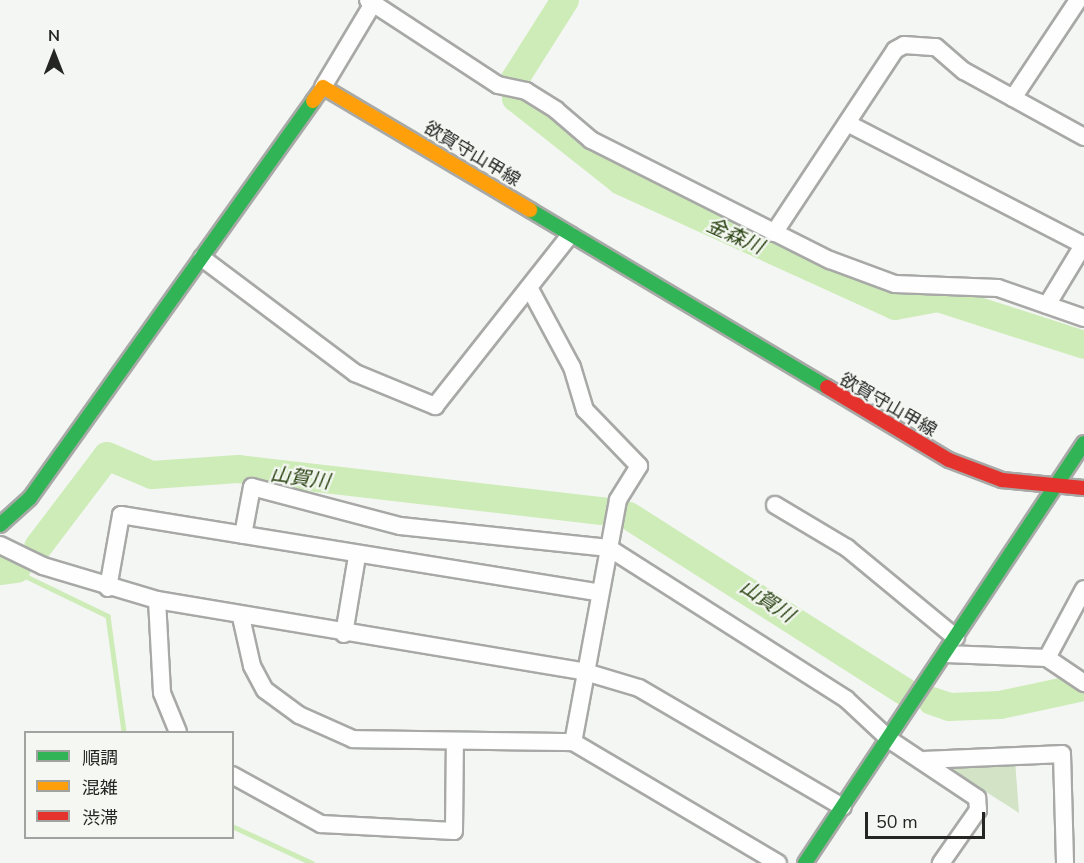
<!DOCTYPE html>
<html>
<head>
<meta charset="utf-8">
<style>
  body { margin:0 }
  #map { position:relative; width:1084px; height:863px; overflow:hidden; background:#f4f6f3; font-family:"Nunito Sans","Noto Sans JP",sans-serif }
  div>[style] { position:absolute }
  .green>* { inset:0; background:#d2e4c5 }
  .stream>* { height:4.5px; margin:-2.25px; padding:0 2.25px; transform-origin:2.25px; border-radius:2.25px; background:#ceecb8 }
  .river>* { height:28px; margin:-14px; padding:0 14px; transform-origin:14px; border-radius:14px; background:#ceecb8 }
  .roads { filter:drop-shadow(2px 0 #a8a9a7) drop-shadow(-2px 0 #a8a9a7) drop-shadow(0 2px #a8a9a7) drop-shadow(0 -2px #a8a9a7) }
  .street>* { height:16px; margin:-8px; padding:0 8px; transform-origin:8px; border-radius:8px; background:#fdfefd }
  .fast>* { height:14px; margin:-7px; padding:0 7px; transform-origin:7px; border-radius:7px; background:#30b455 }
  .slow>* { height:14px; margin:-7px; padding:0 7px; transform-origin:7px; border-radius:7px; background:#ff9f0a }
  .jam>* { height:14px; margin:-7px; padding:0 7px; transform-origin:7px; border-radius:7px; background:#e5322d }
  span { translate:-50% -50%; white-space:nowrap; text-align:center; line-height:1.15; -webkit-text-stroke:4.5px #f4f7f2; paint-order:stroke }
  .street-label { font-size:18px; color:#252624 }
  .water-label { font-size:20px; color:#284210; font-style:italic }
  .legend { position:absolute; left:24px; top:731px; width:210px; height:108px; box-sizing:border-box; background:#f4f7f2; border:2px solid #a1a3a0; margin:0; padding:8px 10px; list-style:none; font-size:18px; color:#252624 }
  .legend li { display:flex; align-items:center; gap:12px; height:30px }
  .legend b { width:30px; border:2px solid #a1a3a0 }
  .north { position:absolute; left:24px; top:24px; width:60px; height:60px; -webkit-text-stroke:4px #f4f7f2; paint-order:stroke; rotate:0deg; font-size:16px; font-weight:700; line-height:24px; text-align:center; color:#252624 }
  .north::after { content:''; display:block; margin:auto; width:21px; height:27px; background:#252624; clip-path:polygon(50% 0,100% 100%,50% 72%,0 100%) }
  .scale { position:absolute; left:865px; top:812px; width:120px; height:27px; box-sizing:border-box; border:3px solid #252624; border-top:0; padding-left:8px; font-size:18px; line-height:21px; white-space:nowrap; color:#252624; -webkit-text-stroke:4px #f4f7f2; paint-order:stroke }
</style>
</head>
<body>
<div id="map">
  <div class="green">
    <i style="clip-path:polygon(1015px 760px,1019px 813px,947px 767px)"></i>
  </div>
  <div class="stream">
    <i style="left:15px;top:571px;width:103px;rotate:25.8deg"></i>
    <i style="left:108px;top:616px;width:117px;rotate:82.1deg"></i>
    <i style="left:232px;top:826px;width:88px;rotate:24.8deg"></i>
  </div>
  <div class="river">
    <i style="left:565px;top:0;width:93px;rotate:122.3deg"></i>
    <i style="left:515px;top:79px;width:19px;rotate:87deg"></i>
    <i style="left:516px;top:98px;width:134px;rotate:38.3deg"></i>
    <i style="left:621px;top:181px;width:301px;rotate:24.5deg"></i>
    <i style="left:895px;top:306px;width:44px;rotate:-10.5deg"></i>
    <i style="left:938px;top:298px;width:153px;rotate:17.8deg"></i>
    <i style="left:629px;top:516px;width:326px;rotate:32.5deg"></i>
    <i style="left:38px;top:547px;width:114px;rotate:-52.8deg"></i>
    <i style="left:107px;top:456px;width:49px;rotate:22.9deg"></i>
    <i style="left:152px;top:475px;width:86px;rotate:-4deg"></i>
    <i style="left:238px;top:469px;width:375px;rotate:6.6deg"></i>
    <i style="left:0;top:571px;width:17px;rotate:-7deg"></i>
    <i style="left:932px;top:701px;width:18px;rotate:19deg"></i>
    <i style="left:949px;top:707px;width:51px;rotate:-2.2deg"></i>
    <i style="left:1000px;top:705px;width:86px;rotate:-12.1deg"></i>
  </div>
  <div class="roads">
    <div class="street">
      <i style="left:368px;top:0;width:155px;rotate:33.2deg"></i>
      <i style="left:498px;top:85px;width:29px;rotate:12deg"></i>
      <i style="left:526px;top:91px;width:36px;rotate:32deg"></i>
      <i style="left:556px;top:110px;width:46px;rotate:40.6deg"></i>
      <i style="left:591px;top:140px;width:267px;rotate:26.7deg"></i>
      <i style="left:830px;top:260px;width:69px;rotate:20.3deg"></i>
      <i style="left:895px;top:284px;width:103px;rotate:2.2deg"></i>
      <i style="left:998px;top:288px;width:91px;rotate:19.2deg"></i>
      <i style="left:323px;top:87px;width:101px;rotate:-59.1deg"></i>
      <i style="left:1013px;top:98px;width:118px;rotate:-56.4deg"></i>
      <i style="left:847px;top:123px;width:266px;rotate:27.3deg"></i>
      <i style="left:774px;top:233px;width:219px;rotate:-56.5deg"></i>
      <i style="left:895px;top:50px;width:10px;rotate:-29deg"></i>
      <i style="left:904px;top:45px;width:32px;rotate:4deg"></i>
      <i style="left:936px;top:47px;width:37px;rotate:41deg"></i>
      <i style="left:964px;top:71px;width:137px;rotate:28.8deg"></i>
      <i style="left:202px;top:258px;width:191px;rotate:36.9deg"></i>
      <i style="left:355px;top:373px;width:87px;rotate:22.4deg"></i>
      <i style="left:435px;top:406px;width:218px;rotate:-51.7deg"></i>
      <i style="left:531px;top:291px;width:86px;rotate:61.7deg"></i>
      <i style="left:572px;top:367px;width:45px;rotate:73.2deg"></i>
      <i style="left:585px;top:410px;width:78px;rotate:46deg"></i>
      <i style="left:639px;top:466px;width:40px;rotate:122deg"></i>
      <i style="left:618px;top:500px;width:246px;rotate:100.5deg"></i>
      <i style="left:1047px;top:305px;width:71px;rotate:-58.8deg"></i>
      <i style="left:775px;top:505px;width:84px;rotate:30.8deg"></i>
      <i style="left:847px;top:548px;width:141px;rotate:39.5deg"></i>
      <i style="left:243px;top:535px;width:49px;rotate:-79.4deg"></i>
      <i style="left:252px;top:487px;width:153px;rotate:14.8deg"></i>
      <i style="left:400px;top:526px;width:210px;rotate:6deg"></i>
      <i style="left:609px;top:548px;width:281px;rotate:32.5deg"></i>
      <i style="left:846px;top:699px;width:60px;rotate:43deg"></i>
      <i style="left:890px;top:740px;width:105px;rotate:33.7deg"></i>
      <i style="left:977px;top:798px;width:12px;rotate:85deg"></i>
      <i style="left:978px;top:810px;width:65px;rotate:124.9deg"></i>
      <i style="left:0;top:545px;width:48px;rotate:26deg"></i>
      <i style="left:43px;top:566px;width:119px;rotate:16.6deg"></i>
      <i style="left:157px;top:600px;width:431px;rotate:9.5deg"></i>
      <i style="left:582px;top:671px;width:59px;rotate:16.6deg"></i>
      <i style="left:639px;top:688px;width:236px;rotate:30.3deg"></i>
      <i style="left:108px;top:588px;width:74px;rotate:-79.9deg"></i>
      <i style="left:121px;top:515px;width:485px;rotate:9.2deg"></i>
      <i style="left:157px;top:600px;width:93px;rotate:86.9deg"></i>
      <i style="left:162px;top:693px;width:42px;rotate:67.7deg"></i>
      <i style="left:241px;top:617px;width:50px;rotate:77.3deg"></i>
      <i style="left:252px;top:666px;width:27px;rotate:62deg"></i>
      <i style="left:265px;top:690px;width:42px;rotate:36.3deg"></i>
      <i style="left:299px;top:715px;width:59px;rotate:24deg"></i>
      <i style="left:353px;top:739px;width:220px;rotate:0.8deg"></i>
      <i style="left:573px;top:742px;width:238px;rotate:30.6deg"></i>
      <i style="left:344px;top:634px;width:79px;rotate:-80.5deg"></i>
      <i style="left:946px;top:654px;width:101px;rotate:2.3deg"></i>
      <i style="left:1047px;top:658px;width:45px;rotate:34deg"></i>
      <i style="left:1047px;top:658px;width:78px;rotate:-61.8deg"></i>
      <i style="left:925px;top:760px;width:137px;rotate:-2.5deg"></i>
      <i style="left:1062px;top:754px;width:109px;rotate:88.4deg"></i>
      <i style="left:232px;top:775px;width:102px;rotate:28.8deg"></i>
      <i style="left:321px;top:824px;width:133px;rotate:3deg"></i>
      <i style="left:454px;top:831px;width:89px;rotate:-89.4deg"></i>
    </div>
    <div class="fast">
      <i style="left:530px;top:210px;width:346px;rotate:30.8deg"></i>
      <i style="left:0;top:525px;width:40px;rotate:-42deg"></i>
      <i style="left:30px;top:498px;width:488px;rotate:-54.5deg"></i>
      <i style="left:805px;top:863px;width:504px;rotate:-56.4deg"></i>
    </div>
    <div class="slow">
      <i style="left:313px;top:101px;width:17px;rotate:-54deg"></i>
      <i style="left:323px;top:87px;width:241px;rotate:30.7deg"></i>
    </div>
    <div class="jam">
      <i style="left:827px;top:387px;width:142px;rotate:30.9deg"></i>
      <i style="left:949px;top:460px;width:57px;rotate:20.7deg"></i>
      <i style="left:1002px;top:480px;width:82px;rotate:5.6deg"></i>
    </div>
  </div>
  <div class="street-label">
    <span style="left:472px;top:154px;rotate:31deg">欲賀守山甲線</span>
    <span style="left:888px;top:405px;rotate:30deg">欲賀守山甲線</span>
  </div>
  <div class="water-label">
    <span style="left:735px;top:236px;rotate:24deg">金森川</span>
    <span style="left:300px;top:478px;rotate:8deg">山賀川</span>
    <span style="left:767px;top:601px;rotate:33deg">山賀川</span>
  </div>
  <ul class="legend">
  <li><b style="height:8px;background:#30b455"></b>順調</li>
  <li><b style="height:8px;background:#ff9f0a"></b>混雑</li>
  <li><b style="height:8px;background:#e5322d"></b>渋滞</li>
  </ul>
  <div class="north">N</div>
  <div class="scale">50 m</div>
</div>
</body>
</html>
